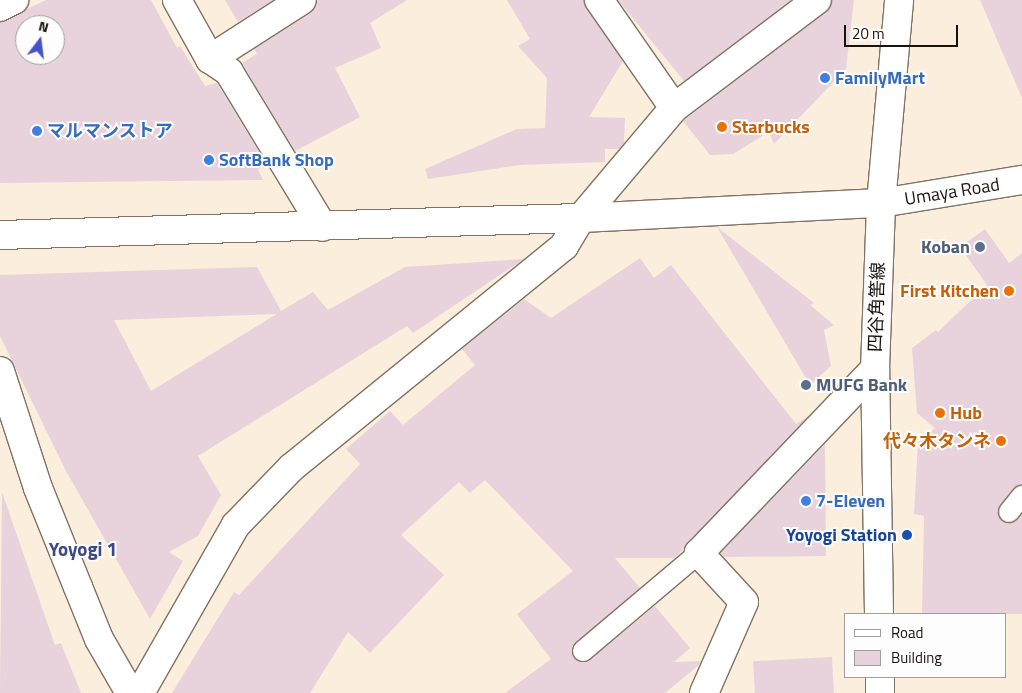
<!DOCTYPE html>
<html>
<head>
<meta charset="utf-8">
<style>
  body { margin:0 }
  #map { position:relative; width:1022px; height:693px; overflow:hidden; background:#fceedd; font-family:"Titillium Web","Noto Sans JP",sans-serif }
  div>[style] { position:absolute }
  .building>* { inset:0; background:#e8d2dc; transform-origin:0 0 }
  .roads { filter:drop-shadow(1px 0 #807364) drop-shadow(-1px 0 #807364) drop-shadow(0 1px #807364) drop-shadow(0 -1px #807364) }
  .lane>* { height:20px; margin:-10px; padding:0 10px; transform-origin:10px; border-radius:10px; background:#fff }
  .street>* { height:28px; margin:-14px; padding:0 14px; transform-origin:14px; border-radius:14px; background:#fff }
  .secondary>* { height:28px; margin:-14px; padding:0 14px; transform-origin:14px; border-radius:14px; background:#fff }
  .dots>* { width:14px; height:14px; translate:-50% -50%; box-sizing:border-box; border:2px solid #fdfdfd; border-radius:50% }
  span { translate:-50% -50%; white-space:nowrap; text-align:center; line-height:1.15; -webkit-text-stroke:4px #fdfdfd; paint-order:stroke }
  .shop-label { font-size:18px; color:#366cbe; font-weight:700 }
  .left { translate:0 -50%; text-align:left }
  .food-label { font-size:18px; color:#c56008; font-weight:700 }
  .right { translate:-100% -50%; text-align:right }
  .street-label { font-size:18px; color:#18130e }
  .service-label { font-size:18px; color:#4e5e75; font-weight:700 }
  .transit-label { font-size:18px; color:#164399; font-weight:700 }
  .neighbourhood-label { font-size:19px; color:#3d4985; font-weight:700 }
  .legend { position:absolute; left:844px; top:613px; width:162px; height:65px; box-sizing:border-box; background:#fdfdfd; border:1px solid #a19f9d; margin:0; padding:6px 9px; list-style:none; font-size:15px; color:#18130e }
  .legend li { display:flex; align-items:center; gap:10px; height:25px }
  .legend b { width:25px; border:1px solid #a19f9d }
  .north { position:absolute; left:15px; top:15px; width:50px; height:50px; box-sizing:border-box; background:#fdfdfd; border:1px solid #a19f9d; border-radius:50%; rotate:15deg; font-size:14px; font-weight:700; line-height:20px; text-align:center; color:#18130e }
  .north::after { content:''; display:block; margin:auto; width:18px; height:22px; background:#4553c8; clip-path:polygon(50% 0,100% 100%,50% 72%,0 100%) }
  .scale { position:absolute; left:844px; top:25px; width:114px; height:22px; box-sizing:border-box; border:2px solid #18130e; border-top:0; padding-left:6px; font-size:15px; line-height:18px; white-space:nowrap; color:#18130e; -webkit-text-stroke:4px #fdfdfd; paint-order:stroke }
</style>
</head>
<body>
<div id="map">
  <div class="building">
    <i style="clip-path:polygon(evenodd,46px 0,151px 0,177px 48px,180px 46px,205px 86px,217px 83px,267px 165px,258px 169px,263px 180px,0 183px,0 22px,46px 0,25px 25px,55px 25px,55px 55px,25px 55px,25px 25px)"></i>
    <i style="clip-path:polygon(225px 0,273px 0,238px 22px)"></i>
    <i style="clip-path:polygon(318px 0,407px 0,370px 23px,381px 48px,335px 68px,360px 117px,295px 151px,242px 63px,257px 54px,254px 49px,311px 13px)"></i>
    <i style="clip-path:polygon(507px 0,584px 0,623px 61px,589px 117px,625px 118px,624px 143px,619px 149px,605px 149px,605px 162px,520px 165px,428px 179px,425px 169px,517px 129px,545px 128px,547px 78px,518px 46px,530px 39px)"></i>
    <i style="clip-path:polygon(618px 0,791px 0,684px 81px)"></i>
    <i style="clip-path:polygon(832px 0,854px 0,846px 69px,774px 144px,769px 132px,733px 154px,710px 155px,683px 121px,826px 12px)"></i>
    <i style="clip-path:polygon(980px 0,1022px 0,1022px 98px)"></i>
    <i style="clip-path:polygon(717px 227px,814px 303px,810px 305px,834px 325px,824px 330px,831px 366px,810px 385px)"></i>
    <i style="clip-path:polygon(985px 229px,1009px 263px,1022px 253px,1022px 484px,1013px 489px,997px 511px,1007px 524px,1022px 515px,1022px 614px,922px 614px,924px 516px,914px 514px,918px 443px,935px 428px,917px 413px,912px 348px,936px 330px,938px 332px,987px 285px,960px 247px)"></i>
    <i style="clip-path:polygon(640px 258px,654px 278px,671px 265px,796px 424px,811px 414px,675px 558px,615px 558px,640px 588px,572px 647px,579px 662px,590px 660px,655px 606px,690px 648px,674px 662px,701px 661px,699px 665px,665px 693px,505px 693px,551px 659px,517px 614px,573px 571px,485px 480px,470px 493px,459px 482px,401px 535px,444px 575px,370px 653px,348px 632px,310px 693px,172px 693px,234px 592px,239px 595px,360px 464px,346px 449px,390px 411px,403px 425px,475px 365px,462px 349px,524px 299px,551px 318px)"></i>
    <i style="clip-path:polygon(evenodd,524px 259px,413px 333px,407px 326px,198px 456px,221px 495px,198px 536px,169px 552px,183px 561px,150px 619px,66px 471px,0 336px,0 275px,257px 267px,281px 311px,313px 292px,328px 310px,405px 267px,524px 259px,277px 314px,151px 391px,114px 320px,277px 314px)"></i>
    <i style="clip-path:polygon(825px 444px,826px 556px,724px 557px,720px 553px)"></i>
    <i style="clip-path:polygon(2px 492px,55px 645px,61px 643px,81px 693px,0 693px)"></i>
    <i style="left:832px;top:657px;width:36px;height:79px;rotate:87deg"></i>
  </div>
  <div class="roads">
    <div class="lane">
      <i style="left:1009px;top:512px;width:21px;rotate:-51deg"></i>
      <i style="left:583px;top:651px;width:152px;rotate:-40.2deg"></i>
    </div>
    <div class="street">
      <i style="left:177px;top:0;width:68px;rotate:60.8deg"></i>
      <i style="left:210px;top:59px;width:23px;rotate:34deg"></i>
      <i style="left:229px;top:72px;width:181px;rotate:58.8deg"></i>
      <i style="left:599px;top:0;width:131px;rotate:55.2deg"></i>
      <i style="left:0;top:7px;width:16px;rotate:-27deg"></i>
      <i style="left:210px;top:59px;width:109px;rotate:-32.7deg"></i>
      <i style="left:881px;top:203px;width:143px;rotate:-9.3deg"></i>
      <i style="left:0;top:371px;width:123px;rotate:72deg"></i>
      <i style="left:38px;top:488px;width:107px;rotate:68deg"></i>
      <i style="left:78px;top:587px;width:56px;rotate:68deg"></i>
      <i style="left:99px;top:639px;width:62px;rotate:60.1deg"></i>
      <i style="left:140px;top:693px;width:193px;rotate:-60.3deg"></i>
      <i style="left:236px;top:525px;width:79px;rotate:-46deg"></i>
      <i style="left:291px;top:468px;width:352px;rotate:-39.1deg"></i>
      <i style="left:564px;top:246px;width:33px;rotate:-59deg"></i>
      <i style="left:581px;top:218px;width:144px;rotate:-49.8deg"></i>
      <i style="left:674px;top:108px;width:179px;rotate:-37.1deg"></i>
      <i style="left:704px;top:693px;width:99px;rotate:-66.3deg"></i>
      <i style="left:744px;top:602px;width:67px;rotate:-132.6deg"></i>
      <i style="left:699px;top:553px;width:255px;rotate:-46.3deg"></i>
    </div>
    <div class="secondary">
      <i style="left:0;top:235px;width:581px;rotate:-1.68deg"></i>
      <i style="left:581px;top:218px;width:300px;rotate:-2.9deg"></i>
      <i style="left:879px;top:614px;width:245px;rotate:-90.9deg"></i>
      <i style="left:875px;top:369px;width:166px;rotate:-87.9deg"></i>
      <i style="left:881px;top:203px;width:204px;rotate:-84.9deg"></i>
      <i style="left:880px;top:677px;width:16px;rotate:90deg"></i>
    </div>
  </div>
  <div class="dots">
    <i style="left:825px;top:78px;background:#3f7fe0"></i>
    <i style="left:722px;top:127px;background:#e8710a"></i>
    <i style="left:37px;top:131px;background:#3f7fe0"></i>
    <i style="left:209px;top:160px;background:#3f7fe0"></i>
    <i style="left:980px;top:247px;background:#5c6f8a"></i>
    <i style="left:1009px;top:291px;background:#e8710a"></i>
    <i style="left:806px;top:385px;background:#5c6f8a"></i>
    <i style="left:940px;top:413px;background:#e8710a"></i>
    <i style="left:1001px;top:441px;background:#e8710a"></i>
    <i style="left:806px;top:501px;background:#3f7fe0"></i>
    <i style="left:907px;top:535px;background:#1a4fb4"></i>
  </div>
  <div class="shop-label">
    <span class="left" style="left:835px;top:78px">FamilyMart</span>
    <span class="left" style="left:47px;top:131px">マルマンストア</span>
    <span class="left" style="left:219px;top:160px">SoftBank Shop</span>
    <span class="left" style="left:816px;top:501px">7-Eleven</span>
  </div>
  <div class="food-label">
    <span class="left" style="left:732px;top:127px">Starbucks</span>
    <span class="right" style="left:999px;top:291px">First Kitchen</span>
    <span class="left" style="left:950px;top:413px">Hub</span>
    <span class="right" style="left:991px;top:441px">代々木タンネ</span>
  </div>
  <div class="street-label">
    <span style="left:952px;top:192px;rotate:-9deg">Umaya Road</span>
    <span style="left:877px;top:307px;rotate:-88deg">四谷角筈線</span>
  </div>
  <div class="service-label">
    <span class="right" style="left:970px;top:247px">Koban</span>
    <span class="left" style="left:816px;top:385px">MUFG Bank</span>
  </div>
  <div class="transit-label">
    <span class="right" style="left:897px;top:535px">Yoyogi Station</span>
  </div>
  <div class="neighbourhood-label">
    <span style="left:83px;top:549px">Yoyogi 1</span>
  </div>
  <ul class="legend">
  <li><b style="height:6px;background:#fff"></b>Road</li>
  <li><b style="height:14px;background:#e8d2dc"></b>Building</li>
  </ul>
  <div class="north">N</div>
  <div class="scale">20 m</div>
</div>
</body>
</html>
